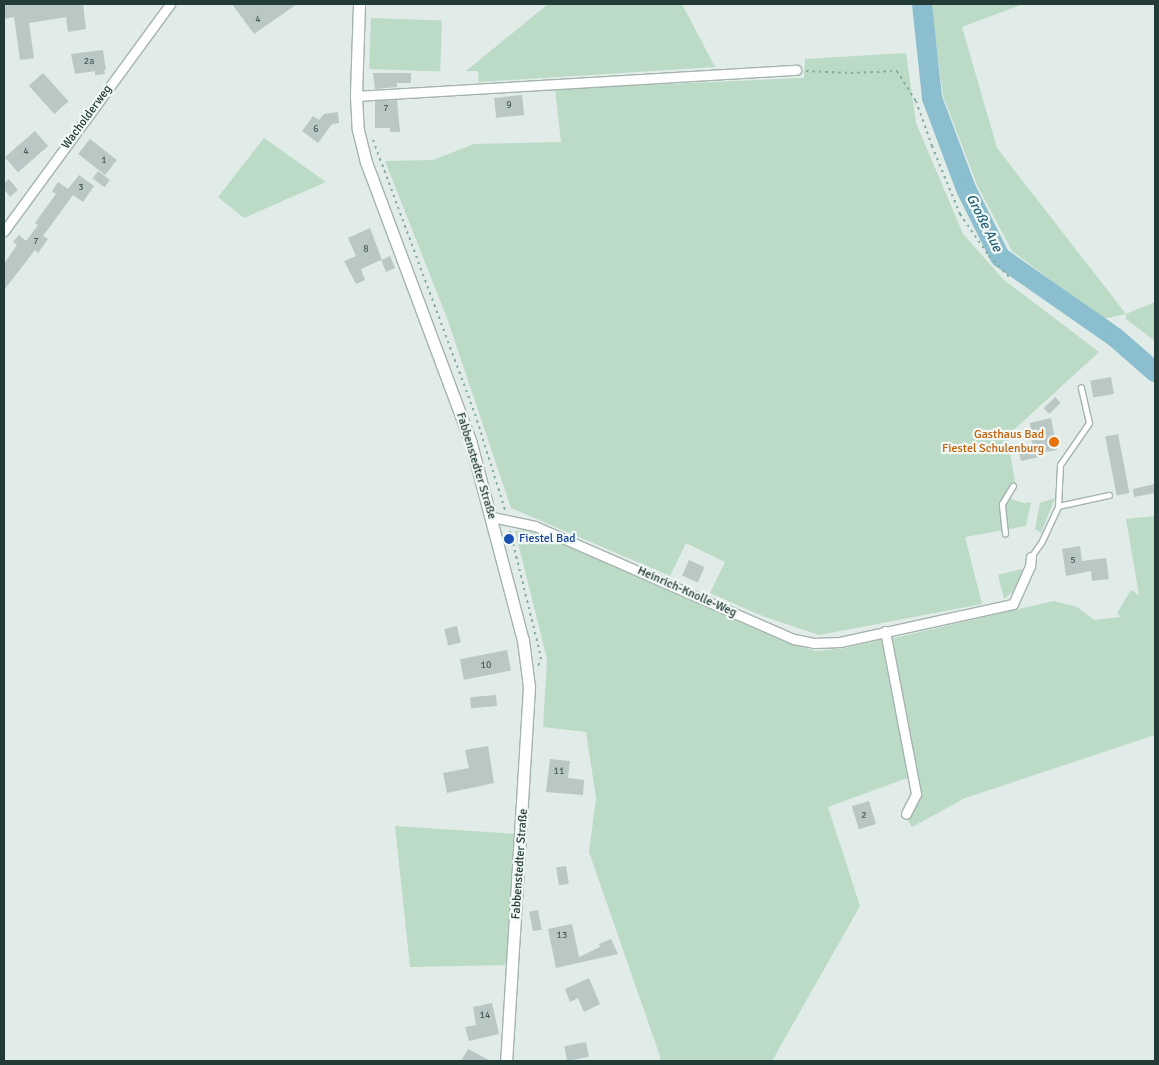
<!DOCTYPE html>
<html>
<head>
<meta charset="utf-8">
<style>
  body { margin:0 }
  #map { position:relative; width:1159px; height:1065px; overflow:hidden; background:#e1ebe7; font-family:Signika,sans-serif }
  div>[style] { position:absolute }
  .green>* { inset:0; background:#bbdbc6; transform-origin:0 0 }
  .river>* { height:20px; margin:-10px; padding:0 10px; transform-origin:10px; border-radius:10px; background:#8bbece }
  .building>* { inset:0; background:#b9c8c4; transform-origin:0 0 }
  .path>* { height:2px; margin-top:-1px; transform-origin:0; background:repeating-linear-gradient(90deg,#83ada3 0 2.5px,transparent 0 6.5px) }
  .roads { filter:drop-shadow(1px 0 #a4b3ae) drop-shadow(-1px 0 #a4b3ae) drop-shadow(0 1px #a4b3ae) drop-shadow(0 -1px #a4b3ae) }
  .service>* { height:4.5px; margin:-2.25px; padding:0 2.25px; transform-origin:2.25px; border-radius:2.25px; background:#fff }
  .minor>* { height:9px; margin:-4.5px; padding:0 4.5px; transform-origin:4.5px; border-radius:4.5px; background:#fff }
  .tertiary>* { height:11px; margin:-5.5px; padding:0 5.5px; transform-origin:5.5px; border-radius:5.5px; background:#fff }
  .dots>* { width:14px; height:14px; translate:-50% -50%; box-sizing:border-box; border:2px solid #f1f8f5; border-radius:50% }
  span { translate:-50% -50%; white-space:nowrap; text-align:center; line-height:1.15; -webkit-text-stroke:4.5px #f1f8f5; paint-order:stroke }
  .number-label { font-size:10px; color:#485e5a }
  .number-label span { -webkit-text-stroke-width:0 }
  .street-label { font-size:12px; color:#223b36 }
  .food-label { font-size:12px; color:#c56008 }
  .right { translate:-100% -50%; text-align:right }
  .transit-label { font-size:12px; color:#164399 }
  .left { translate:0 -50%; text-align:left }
  .water-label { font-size:14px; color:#1f5e74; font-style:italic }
  .frame { position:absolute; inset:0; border:5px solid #223b36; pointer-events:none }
</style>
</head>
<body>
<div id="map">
  <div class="green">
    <i style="clip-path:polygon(548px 4px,682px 4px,715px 67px,479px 82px,478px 71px,466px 71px)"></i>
    <i style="clip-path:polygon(931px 4px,1023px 4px,962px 27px,997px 148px,1126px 314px,1155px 302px,1155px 341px,1126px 319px,1126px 314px,1103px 319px,1012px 251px,978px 187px,943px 96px)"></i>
    <i style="left:371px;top:18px;width:71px;height:51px;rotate:2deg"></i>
    <i style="clip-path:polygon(906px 53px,916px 123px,963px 234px,1004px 280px,1099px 352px,1007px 436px,1016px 487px,1008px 498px,1024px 503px,1031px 502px,1026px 526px,965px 537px,982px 604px,819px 635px,760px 615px,710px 593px,725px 562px,686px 543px,670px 576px,511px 508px,447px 318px,385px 161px,433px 160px,474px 144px,561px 142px,555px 89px,804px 78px,805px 59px)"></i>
    <i style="clip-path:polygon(264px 138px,326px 182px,244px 218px,218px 197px)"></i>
    <i style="clip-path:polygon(1055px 498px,1041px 533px,1035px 529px,1040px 503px)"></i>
    <i style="clip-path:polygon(1155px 516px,1155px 735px,965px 798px,912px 827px,907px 819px,919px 795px,890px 639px,1054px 601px,1077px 607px,1094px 620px,1121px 617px,1117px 613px,1131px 590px,1139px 595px,1126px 519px)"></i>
    <i style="clip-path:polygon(530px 530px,783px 641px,816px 651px,846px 648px,883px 639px,910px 777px,828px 807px,860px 906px,772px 1061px,652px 1061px,661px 1059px,589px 852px,596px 798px,586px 732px,543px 727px,547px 659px,515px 531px)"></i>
    <i style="clip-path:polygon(1022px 569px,1023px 576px,1018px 587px,1004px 599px,998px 575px)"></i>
    <i style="clip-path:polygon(395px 826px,517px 834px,509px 965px,410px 967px)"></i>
  </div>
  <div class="river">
    <i style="left:922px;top:4px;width:95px;rotate:83.9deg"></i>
    <i style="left:932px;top:98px;width:97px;rotate:69.5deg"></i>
    <i style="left:966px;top:189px;width:76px;rotate:63.4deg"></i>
    <i style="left:1000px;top:257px;width:141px;rotate:34.9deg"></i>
    <i style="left:1116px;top:338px;width:52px;rotate:41.1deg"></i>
  </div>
  <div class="building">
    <i style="clip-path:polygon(4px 4px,83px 4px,86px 29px,68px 32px,66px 17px,29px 23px,34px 58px,20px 60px,14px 17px,4px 19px)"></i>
    <i style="clip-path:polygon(232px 4px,297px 4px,254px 34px)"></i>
    <i style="clip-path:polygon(103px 50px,106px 70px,104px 70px,105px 74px,95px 75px,95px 71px,75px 74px,71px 54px)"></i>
    <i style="left:43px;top:73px;width:38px;height:19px;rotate:48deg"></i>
    <i style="clip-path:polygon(373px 73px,411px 73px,411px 83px,397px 83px,397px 87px,375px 89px)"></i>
    <i style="left:522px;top:95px;width:20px;height:28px;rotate:84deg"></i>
    <i style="clip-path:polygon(397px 100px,400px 132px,390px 132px,390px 128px,375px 128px,375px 101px)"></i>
    <i style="clip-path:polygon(338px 112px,339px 123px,332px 124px,318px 143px,302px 131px,313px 116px,319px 120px,324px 114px)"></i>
    <i style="left:35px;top:131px;width:20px;height:40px;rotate:49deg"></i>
    <i style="left:90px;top:139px;width:34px;height:19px;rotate:38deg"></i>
    <i style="left:98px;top:171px;width:15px;height:9px;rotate:37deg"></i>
    <i style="clip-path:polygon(79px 175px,94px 186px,83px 202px,73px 195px,43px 236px,48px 239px,38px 253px,35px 250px,4px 290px,4px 264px,17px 245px,13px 242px,19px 235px,26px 241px,38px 225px,35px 223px,56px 194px,52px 191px,58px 182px,68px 189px)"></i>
    <i style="clip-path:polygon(9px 179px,18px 190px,10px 197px,4px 189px,4px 183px)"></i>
    <i style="clip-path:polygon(370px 228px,382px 260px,390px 256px,395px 268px,386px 272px,381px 260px,361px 269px,365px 280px,356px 284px,344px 261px,356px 256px,348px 238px)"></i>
    <i style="left:1111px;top:377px;width:17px;height:21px;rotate:80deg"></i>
    <i style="left:1055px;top:397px;width:8px;height:16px;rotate:45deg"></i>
    <i style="clip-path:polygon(1051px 418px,1057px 450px,1038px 453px,1039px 457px,1021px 461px,1018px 447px,1032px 444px,1030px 423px)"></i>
    <i style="left:1118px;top:434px;width:60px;height:13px;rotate:79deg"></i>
    <i style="clip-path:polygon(1155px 484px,1155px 493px,1134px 497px,1133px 489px)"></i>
    <i style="clip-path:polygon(1080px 546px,1082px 561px,1106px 558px,1109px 579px,1092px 581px,1091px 571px,1066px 576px,1062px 549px)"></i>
    <i style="left:689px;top:560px;width:17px;height:17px;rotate:24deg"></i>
    <i style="left:457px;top:626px;width:17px;height:13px;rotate:77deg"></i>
    <i style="left:507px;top:650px;width:21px;height:48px;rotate:79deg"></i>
    <i style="left:496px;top:695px;width:11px;height:26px;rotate:85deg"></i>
    <i style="clip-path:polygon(488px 746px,494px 783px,447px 793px,443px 773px,469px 768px,465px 750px)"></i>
    <i style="clip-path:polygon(550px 759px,570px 761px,568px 778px,584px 780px,583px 795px,546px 792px)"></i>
    <i style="left:869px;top:801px;width:24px;height:18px;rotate:73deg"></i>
    <i style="left:566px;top:866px;width:18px;height:10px;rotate:81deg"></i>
    <i style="left:538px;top:910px;width:20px;height:9px;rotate:79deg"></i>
    <i style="clip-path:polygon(572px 924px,579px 957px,600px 947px,599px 944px,611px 939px,618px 954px,556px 968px,548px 929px)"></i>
    <i style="clip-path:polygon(589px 978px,600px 1004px,584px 1012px,578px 998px,570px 1002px,565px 989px)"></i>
    <i style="clip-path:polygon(492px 1003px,499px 1034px,469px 1041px,465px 1027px,476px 1025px,473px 1007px)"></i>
    <i style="left:586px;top:1042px;width:15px;height:22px;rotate:79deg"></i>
    <i style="clip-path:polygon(468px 1049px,491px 1061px,461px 1061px)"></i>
  </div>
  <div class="path">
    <i style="left:806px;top:71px;width:45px;rotate:2.5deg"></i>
    <i style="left:851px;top:73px;width:46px;rotate:-2.5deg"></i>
    <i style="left:897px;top:71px;width:36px;rotate:58deg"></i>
    <i style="left:916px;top:101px;width:48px;rotate:70.4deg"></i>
    <i style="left:932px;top:146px;width:74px;rotate:67.6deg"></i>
    <i style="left:960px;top:214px;width:51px;rotate:55.4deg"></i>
    <i style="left:989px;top:256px;width:30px;rotate:46deg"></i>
    <i style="left:373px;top:140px;width:292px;rotate:69.6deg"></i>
    <i style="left:475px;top:414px;width:101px;rotate:72.6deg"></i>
    <i style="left:510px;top:531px;width:130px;rotate:76.2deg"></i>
    <i style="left:541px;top:657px;width:10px;rotate:107deg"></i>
  </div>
  <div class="roads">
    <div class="service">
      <i style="left:1058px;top:506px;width:52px;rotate:-12.2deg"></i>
      <i style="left:1005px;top:534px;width:30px;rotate:-96deg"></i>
      <i style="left:1002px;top:504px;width:21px;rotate:-59deg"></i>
      <i style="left:1031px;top:557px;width:19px;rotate:-55deg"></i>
      <i style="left:1042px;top:541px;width:38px;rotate:-65deg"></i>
      <i style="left:1058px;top:506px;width:41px;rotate:-87.2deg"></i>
      <i style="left:1060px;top:465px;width:51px;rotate:-55.4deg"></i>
      <i style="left:1089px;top:423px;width:36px;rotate:-103deg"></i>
    </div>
    <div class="minor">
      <i style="left:356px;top:96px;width:441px;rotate:-3.4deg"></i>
      <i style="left:4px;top:231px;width:281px;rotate:-53.8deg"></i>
      <i style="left:492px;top:517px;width:44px;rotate:11.8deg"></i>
      <i style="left:535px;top:526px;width:283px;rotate:23.6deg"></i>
      <i style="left:794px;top:639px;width:20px;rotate:11deg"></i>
      <i style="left:814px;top:643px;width:26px;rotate:-2deg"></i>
      <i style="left:840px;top:642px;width:177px;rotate:-12.4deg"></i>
      <i style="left:1013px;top:604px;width:42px;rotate:-65.9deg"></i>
      <i style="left:1030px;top:566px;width:9px;rotate:-84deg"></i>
      <i style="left:885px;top:631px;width:166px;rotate:79.2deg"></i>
      <i style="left:916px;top:794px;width:22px;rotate:117deg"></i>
    </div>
    <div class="tertiary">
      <i style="left:359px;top:4px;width:92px;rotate:91.9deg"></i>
      <i style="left:356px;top:96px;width:34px;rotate:87deg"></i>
      <i style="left:358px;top:130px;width:33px;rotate:76deg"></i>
      <i style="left:366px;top:162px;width:297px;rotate:69.5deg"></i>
      <i style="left:470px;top:440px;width:207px;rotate:75.2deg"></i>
      <i style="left:523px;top:640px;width:47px;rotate:82.7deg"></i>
      <i style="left:529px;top:687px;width:375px;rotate:93.5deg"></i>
    </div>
  </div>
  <div class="dots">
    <i style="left:1054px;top:442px;background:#e8710a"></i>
    <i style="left:509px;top:539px;background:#1a4fb4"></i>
  </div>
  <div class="number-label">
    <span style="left:258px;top:20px">4</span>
    <span style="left:89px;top:62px">2a</span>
    <span style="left:509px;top:106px">9</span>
    <span style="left:386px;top:109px">7</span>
    <span style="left:316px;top:130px">6</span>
    <span style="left:26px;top:152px">4</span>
    <span style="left:104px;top:161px">1</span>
    <span style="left:81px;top:188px">3</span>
    <span style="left:36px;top:242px">7</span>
    <span style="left:366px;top:250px">8</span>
    <span style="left:1073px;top:561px">5</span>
    <span style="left:486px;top:666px">10</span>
    <span style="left:559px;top:772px">11</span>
    <span style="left:864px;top:816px">2</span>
    <span style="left:562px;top:936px">13</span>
    <span style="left:485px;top:1016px">14</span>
  </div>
  <div class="street-label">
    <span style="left:87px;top:117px;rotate:-54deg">Wacholderweg</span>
    <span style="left:476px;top:466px;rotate:73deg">Fabbenstedter Straße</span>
    <span style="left:687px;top:592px;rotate:24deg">Heinrich-Knolle-Weg</span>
    <span style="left:520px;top:864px;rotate:-86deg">Fabbenstedter Straße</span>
  </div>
  <div class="food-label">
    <span class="right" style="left:1044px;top:442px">Gasthaus Bad<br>Fiestel Schulenburg</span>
  </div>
  <div class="transit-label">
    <span class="left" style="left:519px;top:539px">Fiestel Bad</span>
  </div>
  <div class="water-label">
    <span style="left:984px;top:223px;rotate:63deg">Große Aue</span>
  </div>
  <div class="frame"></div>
</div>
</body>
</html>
